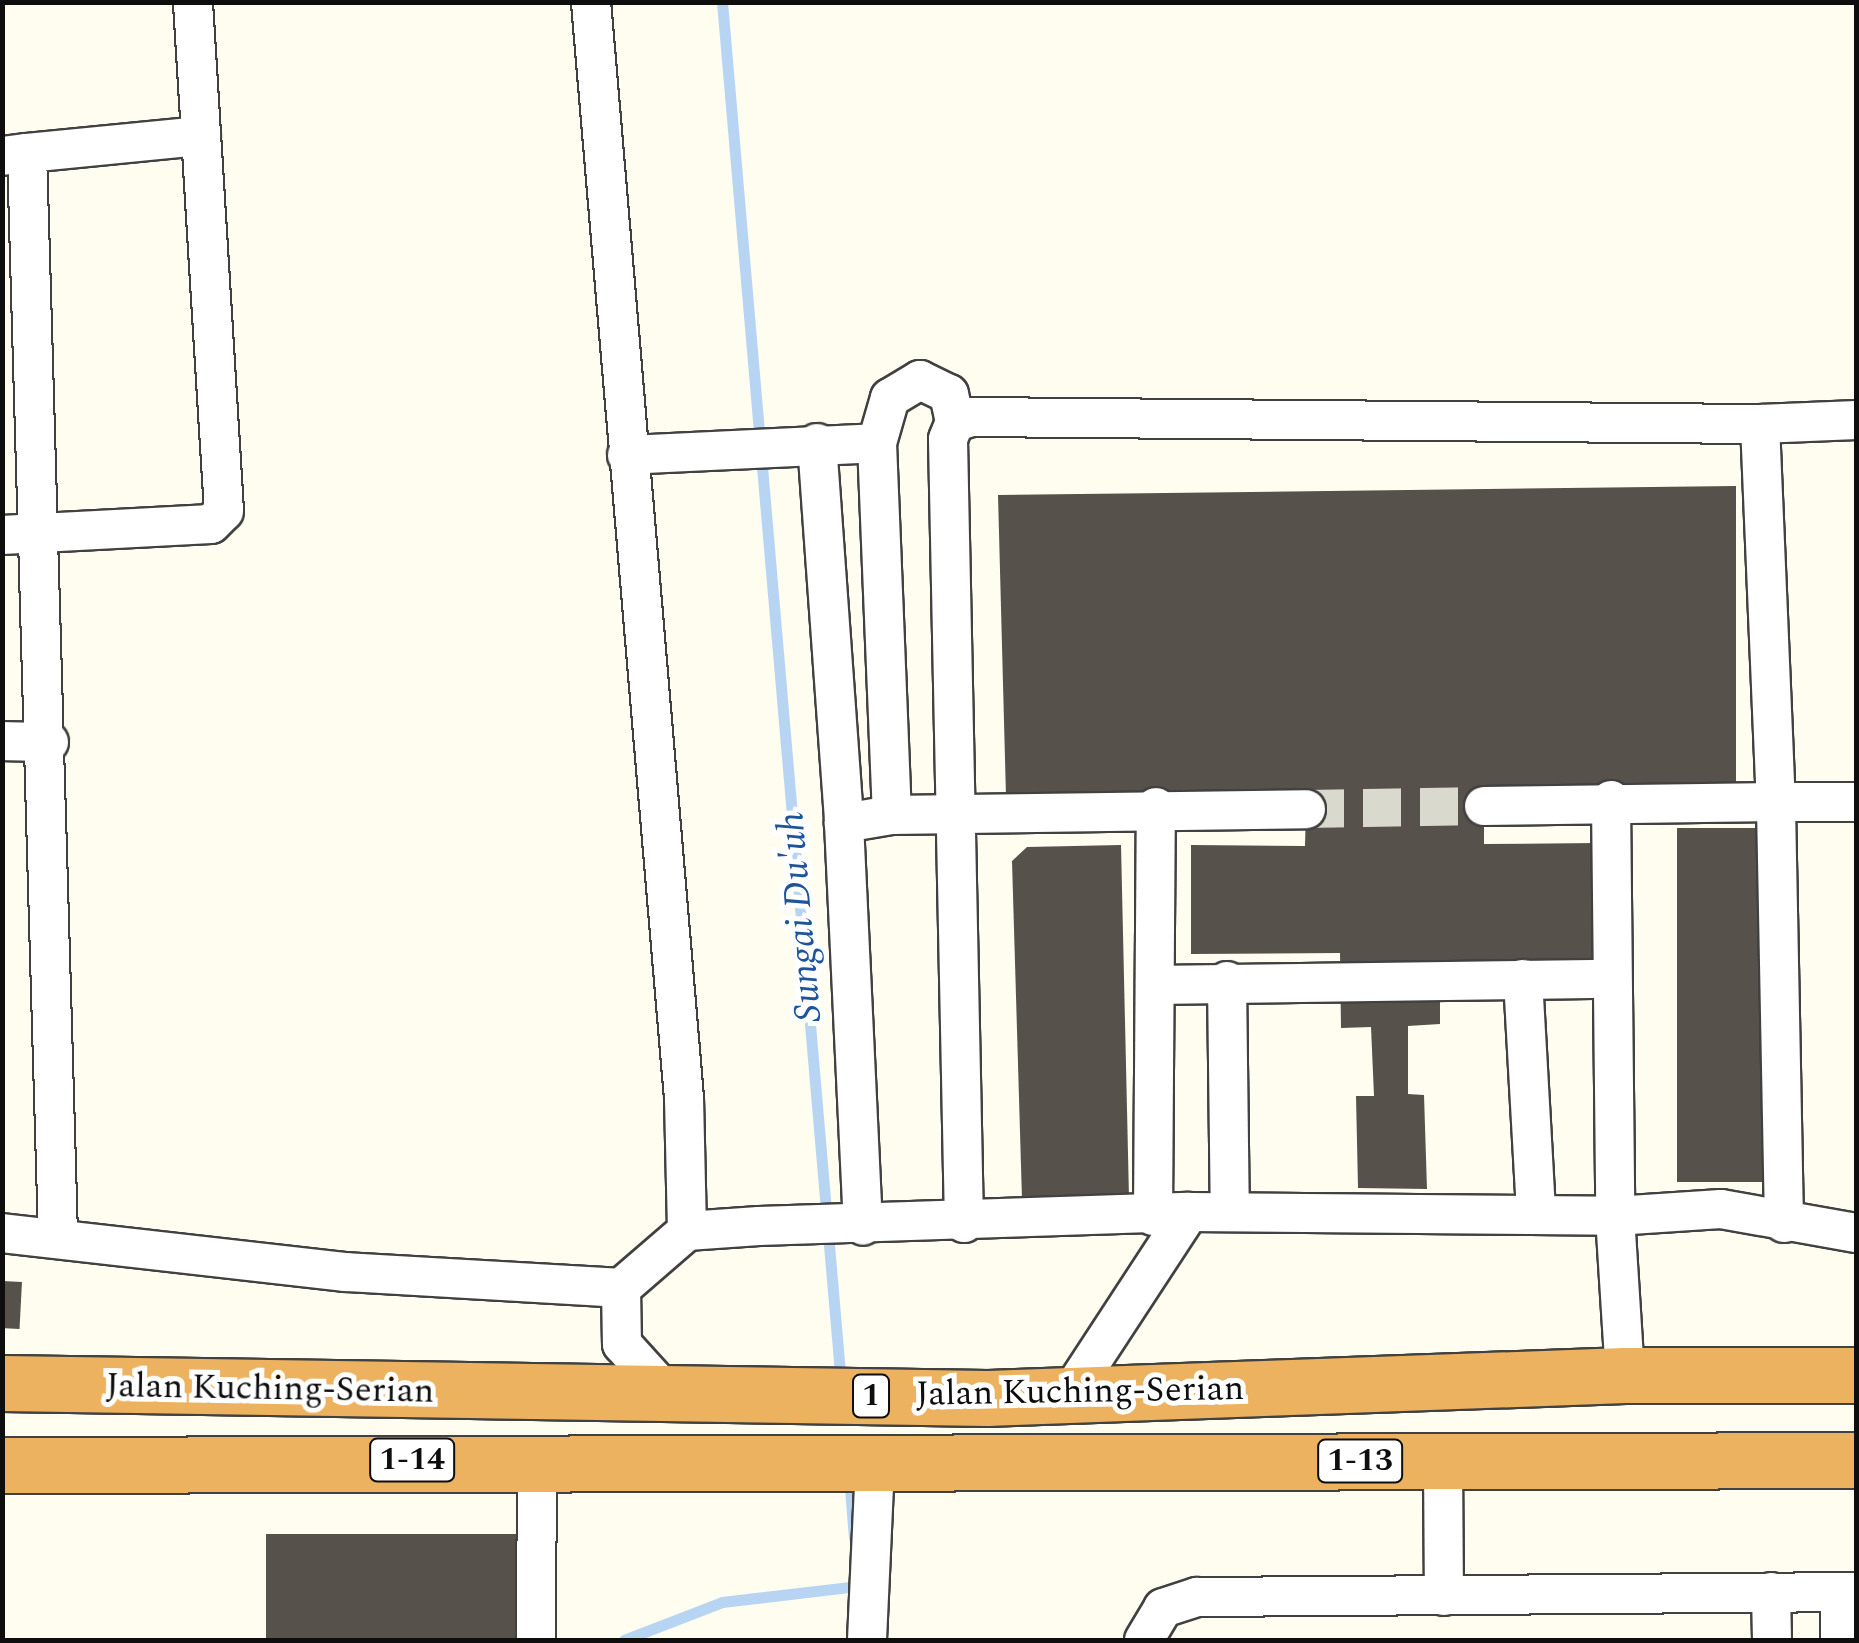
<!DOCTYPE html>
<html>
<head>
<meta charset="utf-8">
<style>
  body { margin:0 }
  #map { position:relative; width:1859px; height:1643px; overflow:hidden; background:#fefdf0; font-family:Spectral,serif }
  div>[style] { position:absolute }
  .stream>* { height:11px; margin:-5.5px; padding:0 5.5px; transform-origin:5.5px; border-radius:5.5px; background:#b7d5f3 }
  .building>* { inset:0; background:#56514b; transform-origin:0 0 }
  .minor-tunnel>* { height:38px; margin-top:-19px; transform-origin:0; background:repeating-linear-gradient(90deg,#dad9ce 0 38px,transparent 0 57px) }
  .roads { filter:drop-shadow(2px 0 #414141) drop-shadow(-2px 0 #414141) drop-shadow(0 2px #414141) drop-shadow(0 -2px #414141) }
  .minor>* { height:38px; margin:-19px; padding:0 19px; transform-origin:19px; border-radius:19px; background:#fff }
  .highway>* { height:55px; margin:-27.5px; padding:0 27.5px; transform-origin:27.5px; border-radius:27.5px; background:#edb25f }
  span { translate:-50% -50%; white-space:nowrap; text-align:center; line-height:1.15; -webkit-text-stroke:10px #fff; paint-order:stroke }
  .shield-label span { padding:2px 8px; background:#fff; border:2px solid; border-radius:8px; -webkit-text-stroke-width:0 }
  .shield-label { font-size:32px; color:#0e0e0e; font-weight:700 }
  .street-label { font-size:35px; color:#0e0e0e }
  .water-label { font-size:38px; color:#1d549a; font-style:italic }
  .frame { position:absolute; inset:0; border:5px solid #0e0e0e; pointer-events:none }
</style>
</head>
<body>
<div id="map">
  <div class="stream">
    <i style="left:722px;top:2px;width:1386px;rotate:85.08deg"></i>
    <i style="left:849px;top:1476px;width:62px;rotate:85.4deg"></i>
    <i style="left:624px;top:1640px;width:105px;rotate:-21.2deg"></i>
    <i style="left:722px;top:1602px;width:138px;rotate:-6.7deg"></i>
  </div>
  <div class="building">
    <i style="clip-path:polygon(1736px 486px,1736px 784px,1484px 791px,1484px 844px,1599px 843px,1600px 960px,1440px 967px,1440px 1024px,1408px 1026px,1408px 1094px,1424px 1095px,1427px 1189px,1358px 1188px,1356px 1096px,1374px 1096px,1371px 1027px,1341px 1028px,1340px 953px,1191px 954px,1191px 845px,1305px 846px,1306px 809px,1006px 797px,998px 495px)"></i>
    <i style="left:1792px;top:828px;width:354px;height:115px;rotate:90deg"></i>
    <i style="clip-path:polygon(1121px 845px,1129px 1198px,1022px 1199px,1012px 861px,1027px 847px)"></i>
    <i style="left:2px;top:1281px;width:20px;height:47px;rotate:3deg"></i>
    <i style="left:266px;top:1534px;width:270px;height:107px"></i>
  </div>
  <div class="minor-tunnel">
    <i style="left:1306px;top:809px;width:178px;rotate:-1deg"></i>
  </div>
  <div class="roads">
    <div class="minor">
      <i style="left:591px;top:2px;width:1100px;rotate:85.15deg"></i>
      <i style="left:684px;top:1098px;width:133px;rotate:88.7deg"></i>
      <i style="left:27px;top:153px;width:175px;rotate:-5.6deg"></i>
      <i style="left:2px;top:156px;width:25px;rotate:-7deg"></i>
      <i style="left:27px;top:153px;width:1085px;rotate:88.36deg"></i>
      <i style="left:1760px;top:424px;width:96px;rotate:-2.4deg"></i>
      <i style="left:817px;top:443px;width:381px;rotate:85.9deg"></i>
      <i style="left:877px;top:443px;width:47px;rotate:-73.9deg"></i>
      <i style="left:890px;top:398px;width:35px;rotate:-31deg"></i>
      <i style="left:920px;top:380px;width:32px;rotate:26deg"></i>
      <i style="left:949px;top:394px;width:29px;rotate:78deg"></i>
      <i style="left:627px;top:455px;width:250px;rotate:-2.7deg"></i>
      <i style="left:877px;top:443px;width:372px;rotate:87.7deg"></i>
      <i style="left:892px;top:815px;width:49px;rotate:170.5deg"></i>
      <i style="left:844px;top:823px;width:403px;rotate:87.3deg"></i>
      <i style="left:2px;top:535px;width:209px;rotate:-3deg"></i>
      <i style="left:211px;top:524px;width:18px;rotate:-45deg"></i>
      <i style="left:224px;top:511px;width:510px;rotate:-93.49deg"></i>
      <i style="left:2px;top:741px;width:47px;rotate:1.2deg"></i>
      <i style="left:1611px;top:800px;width:416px;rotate:89.4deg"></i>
      <i style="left:1615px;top:1216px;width:159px;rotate:86.4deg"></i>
      <i style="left:892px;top:815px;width:414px;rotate:-0.8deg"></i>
      <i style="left:1523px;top:979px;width:236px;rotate:86.8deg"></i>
      <i style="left:1227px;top:981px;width:231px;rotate:89.3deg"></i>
      <i style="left:1155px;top:985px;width:455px;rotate:-0.8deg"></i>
      <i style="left:1153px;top:1216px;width:409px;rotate:-89.6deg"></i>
      <i style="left:964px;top:1223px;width:784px;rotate:-91.17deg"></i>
      <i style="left:948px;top:439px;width:18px;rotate:-68deg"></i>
      <i style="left:955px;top:422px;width:17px;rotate:-17deg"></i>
      <i style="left:971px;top:417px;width:789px;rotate:0.51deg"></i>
      <i style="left:1760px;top:424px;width:378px;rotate:87.6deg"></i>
      <i style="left:1776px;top:802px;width:292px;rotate:179.2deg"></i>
      <i style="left:1784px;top:1223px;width:421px;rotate:-91.1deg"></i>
      <i style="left:1776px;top:802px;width:80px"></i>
      <i style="left:2px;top:1233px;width:345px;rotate:6.5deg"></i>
      <i style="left:345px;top:1272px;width:276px;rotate:3.3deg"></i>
      <i style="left:621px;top:1288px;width:87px;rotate:-40.8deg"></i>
      <i style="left:687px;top:1231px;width:72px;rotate:-4deg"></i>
      <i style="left:759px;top:1226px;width:430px;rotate:-1.9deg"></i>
      <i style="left:1189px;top:1212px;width:426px;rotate:0.5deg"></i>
      <i style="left:1615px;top:1216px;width:106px;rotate:-3.8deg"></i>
      <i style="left:1721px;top:1209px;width:137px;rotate:10.1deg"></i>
      <i style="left:621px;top:1288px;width:56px;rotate:89deg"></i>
      <i style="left:622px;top:1344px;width:72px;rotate:47.8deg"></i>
      <i style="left:1070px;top:1394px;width:217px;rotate:-56.8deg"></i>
      <i style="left:1443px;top:1461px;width:135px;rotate:89.6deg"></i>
      <i style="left:1771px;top:1592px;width:48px;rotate:88.8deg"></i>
      <i style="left:1840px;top:1592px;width:48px;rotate:90deg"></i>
      <i style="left:536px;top:1640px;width:180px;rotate:-89.7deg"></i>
      <i style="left:867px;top:1640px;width:176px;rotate:-87.4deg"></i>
      <i style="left:1144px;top:1640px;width:37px;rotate:-59deg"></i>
      <i style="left:1163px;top:1608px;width:36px;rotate:-18deg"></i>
      <i style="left:1197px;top:1597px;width:659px;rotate:-0.43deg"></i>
    </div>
    <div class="highway">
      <i style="left:2px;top:1383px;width:985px;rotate:0.87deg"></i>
      <i style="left:987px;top:1398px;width:638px;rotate:-2.06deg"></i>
      <i style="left:1625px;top:1375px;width:231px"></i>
      <i style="left:2px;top:1465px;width:1854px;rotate:-0.15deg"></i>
    </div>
  </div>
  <div class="shield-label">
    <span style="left:871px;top:1396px">1</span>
    <span style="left:412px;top:1460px">1-14</span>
    <span style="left:1360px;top:1461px">1-13</span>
  </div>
  <div class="street-label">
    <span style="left:270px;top:1389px;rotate:1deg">Jalan Kuching-Serian</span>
    <span style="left:1080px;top:1392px;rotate:-1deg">Jalan Kuching-Serian</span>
  </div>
  <div class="water-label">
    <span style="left:801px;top:917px;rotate:-95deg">Sungai Du'uh</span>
  </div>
  <div class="frame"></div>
</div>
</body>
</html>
